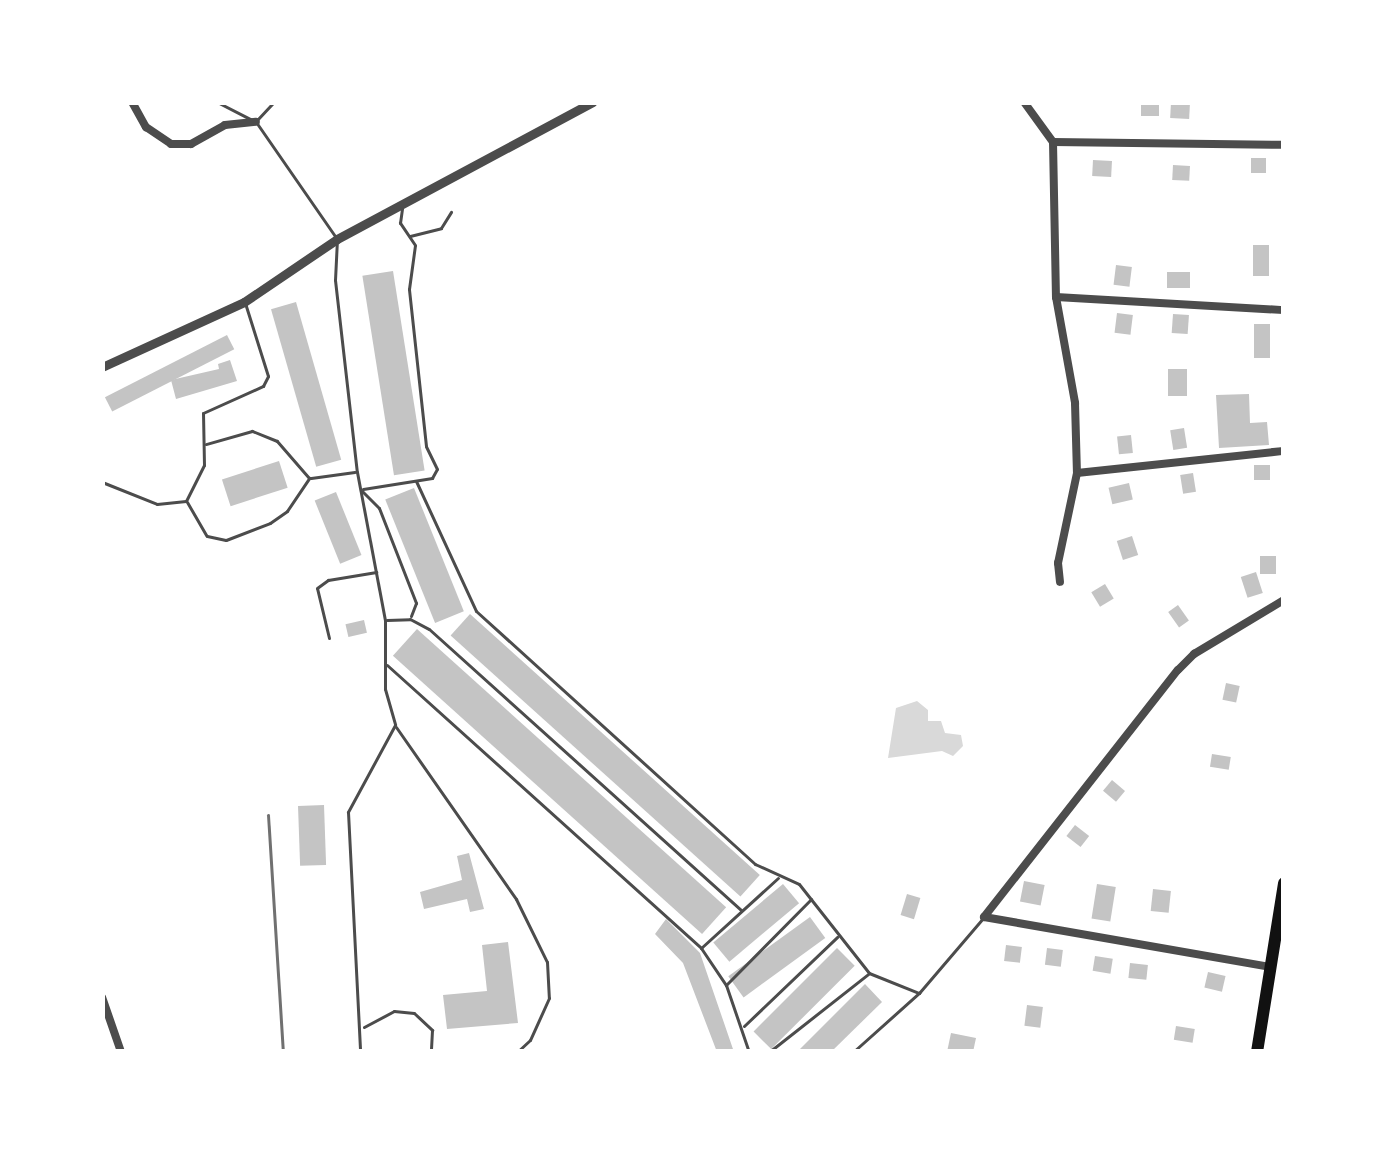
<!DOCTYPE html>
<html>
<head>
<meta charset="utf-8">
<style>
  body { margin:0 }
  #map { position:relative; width:1386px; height:1154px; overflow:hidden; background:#fff; font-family:"PT Sans Narrow",sans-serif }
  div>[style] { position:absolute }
  .water>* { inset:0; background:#d9d9d9 }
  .building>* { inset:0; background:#c4c4c4; transform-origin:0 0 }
  .service>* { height:3px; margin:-1.5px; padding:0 1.5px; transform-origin:1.5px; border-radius:1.5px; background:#4c4c4c }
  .minor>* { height:8px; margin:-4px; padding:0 4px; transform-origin:4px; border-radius:4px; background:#4c4c4c }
  .tertiary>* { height:9px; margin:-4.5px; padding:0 4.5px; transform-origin:4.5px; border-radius:4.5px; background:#4c4c4c }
  .primary>* { height:12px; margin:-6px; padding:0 6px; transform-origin:6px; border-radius:6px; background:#111 }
  .rail>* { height:3px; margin:-1.5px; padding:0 1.5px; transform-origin:1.5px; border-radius:1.5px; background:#707070 }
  span { translate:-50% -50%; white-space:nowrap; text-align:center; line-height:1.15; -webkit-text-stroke:9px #fff; paint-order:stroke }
  .frame { position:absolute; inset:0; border:105px solid #fff; pointer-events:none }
</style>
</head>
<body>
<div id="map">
  <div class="water">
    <i style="clip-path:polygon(917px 701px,928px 710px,928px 721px,941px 721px,945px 733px,961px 735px,963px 746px,953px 756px,942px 751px,888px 758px,896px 708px)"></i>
  </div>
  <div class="building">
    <i style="left:1141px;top:102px;width:18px;height:14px"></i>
    <i style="left:1171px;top:102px;width:19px;height:16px;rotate:3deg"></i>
    <i style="left:1251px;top:158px;width:15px;height:15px"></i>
    <i style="left:1093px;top:160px;width:19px;height:16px;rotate:3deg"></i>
    <i style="left:1173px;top:165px;width:17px;height:15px;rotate:3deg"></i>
    <i style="left:1253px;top:245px;width:16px;height:31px"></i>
    <i style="left:1116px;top:265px;width:16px;height:20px;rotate:7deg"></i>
    <i style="left:393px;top:271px;width:202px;height:31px;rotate:81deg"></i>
    <i style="left:1190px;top:272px;width:16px;height:23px;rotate:90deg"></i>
    <i style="left:296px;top:302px;width:164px;height:26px;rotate:74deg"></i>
    <i style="left:1117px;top:313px;width:16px;height:20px;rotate:7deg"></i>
    <i style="left:1173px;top:314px;width:16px;height:19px;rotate:4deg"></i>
    <i style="left:1254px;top:324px;width:16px;height:34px"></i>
    <i style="left:227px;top:335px;width:16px;height:137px;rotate:63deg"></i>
    <i style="clip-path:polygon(230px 360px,237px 381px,176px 399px,171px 380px,219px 369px,218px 364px)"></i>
    <i style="left:1168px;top:369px;width:19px;height:27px"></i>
    <i style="clip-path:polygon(1249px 394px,1250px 423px,1267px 422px,1269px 445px,1219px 448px,1216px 395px)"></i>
    <i style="left:1184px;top:428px;width:20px;height:14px;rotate:81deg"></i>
    <i style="left:1131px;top:435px;width:18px;height:14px;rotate:84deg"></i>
    <i style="left:279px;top:461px;width:28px;height:60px;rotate:72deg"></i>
    <i style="left:1254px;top:465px;width:16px;height:15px"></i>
    <i style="left:1193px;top:473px;width:19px;height:13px;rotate:81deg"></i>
    <i style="left:1129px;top:483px;width:17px;height:21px;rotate:77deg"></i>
    <i style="left:414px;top:488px;width:133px;height:31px;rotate:68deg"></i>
    <i style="left:336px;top:492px;width:68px;height:23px;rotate:68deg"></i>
    <i style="left:1132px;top:536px;width:20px;height:16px;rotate:72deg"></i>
    <i style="left:1260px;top:556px;width:16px;height:18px"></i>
    <i style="left:1256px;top:572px;width:22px;height:16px;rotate:72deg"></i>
    <i style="left:1105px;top:584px;width:17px;height:16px;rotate:59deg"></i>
    <i style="left:1178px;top:605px;width:19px;height:12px;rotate:55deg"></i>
    <i style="left:470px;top:614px;width:390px;height:29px;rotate:42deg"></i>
    <i style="left:364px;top:620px;width:13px;height:19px;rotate:77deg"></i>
    <i style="left:417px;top:629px;width:416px;height:36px;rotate:42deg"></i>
    <i style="left:1226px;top:683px;width:14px;height:17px;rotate:12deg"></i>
    <i style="left:1212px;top:754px;width:19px;height:13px;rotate:9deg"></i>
    <i style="left:1112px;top:780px;width:17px;height:14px;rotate:40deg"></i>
    <i style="left:324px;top:805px;width:60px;height:26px;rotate:88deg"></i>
    <i style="left:1075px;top:825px;width:18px;height:14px;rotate:38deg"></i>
    <i style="clip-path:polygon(469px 853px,484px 909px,470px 912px,467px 899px,424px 909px,420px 892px,462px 880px,457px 856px)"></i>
    <i style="left:1024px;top:881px;width:21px;height:21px;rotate:11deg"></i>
    <i style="left:783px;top:884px;width:25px;height:91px;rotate:50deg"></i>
    <i style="left:1097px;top:884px;width:19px;height:35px;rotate:9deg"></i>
    <i style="left:1153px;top:889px;width:18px;height:22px;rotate:6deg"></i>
    <i style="left:907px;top:894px;width:14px;height:22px;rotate:17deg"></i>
    <i style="left:810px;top:917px;width:26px;height:101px;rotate:54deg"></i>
    <i style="clip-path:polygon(666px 919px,700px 953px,734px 1052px,717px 1052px,683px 963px,655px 934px)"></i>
    <i style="clip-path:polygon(508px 942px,518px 1023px,447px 1029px,443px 995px,487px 991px,482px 945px)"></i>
    <i style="left:1006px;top:945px;width:16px;height:16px;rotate:7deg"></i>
    <i style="left:837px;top:948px;width:25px;height:118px;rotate:45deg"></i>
    <i style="left:1047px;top:948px;width:16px;height:17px;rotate:7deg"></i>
    <i style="left:1095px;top:956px;width:18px;height:15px;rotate:9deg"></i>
    <i style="left:1130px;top:963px;width:18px;height:15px;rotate:6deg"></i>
    <i style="left:1208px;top:972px;width:18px;height:16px;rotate:13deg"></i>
    <i style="clip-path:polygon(865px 984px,882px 1002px,831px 1052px,797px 1052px)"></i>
    <i style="left:1027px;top:1005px;width:16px;height:21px;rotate:7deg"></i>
    <i style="left:1176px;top:1026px;width:19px;height:14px;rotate:9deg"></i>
    <i style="clip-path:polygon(951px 1033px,976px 1038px,973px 1052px,947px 1052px)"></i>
  </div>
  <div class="service">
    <i style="left:217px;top:102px;width:44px;rotate:27.1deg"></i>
    <i style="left:256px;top:122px;width:142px;rotate:55.3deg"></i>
    <i style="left:337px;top:239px;width:41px;rotate:92.8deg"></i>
    <i style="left:335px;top:280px;width:193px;rotate:83.5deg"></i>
    <i style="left:357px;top:472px;width:151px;rotate:79.3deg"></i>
    <i style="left:385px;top:620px;width:69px;rotate:90deg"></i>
    <i style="left:385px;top:689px;width:37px;rotate:74deg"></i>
    <i style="left:395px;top:725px;width:99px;rotate:118.4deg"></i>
    <i style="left:348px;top:812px;width:240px;rotate:87.1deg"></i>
    <i style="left:257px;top:120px;width:25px;rotate:-47deg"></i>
    <i style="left:410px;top:236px;width:32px;rotate:-14deg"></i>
    <i style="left:441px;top:228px;width:19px;rotate:-58deg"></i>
    <i style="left:311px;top:478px;width:44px;rotate:-7.8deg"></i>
    <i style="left:416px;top:481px;width:143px;rotate:65.2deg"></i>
    <i style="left:476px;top:611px;width:377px;rotate:42.2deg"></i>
    <i style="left:755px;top:864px;width:48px;rotate:24.4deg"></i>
    <i style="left:799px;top:884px;width:113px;rotate:51.8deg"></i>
    <i style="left:869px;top:973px;width:54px;rotate:21.8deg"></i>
    <i style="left:102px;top:482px;width:59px;rotate:21.8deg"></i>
    <i style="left:157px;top:504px;width:29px;rotate:-6deg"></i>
    <i style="left:186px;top:501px;width:40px;rotate:-63.4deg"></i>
    <i style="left:204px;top:465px;width:52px;rotate:-91.1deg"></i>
    <i style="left:203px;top:413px;width:66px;rotate:-24.2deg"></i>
    <i style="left:263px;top:386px;width:11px;rotate:-63deg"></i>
    <i style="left:268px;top:376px;width:77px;rotate:-107.5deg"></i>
    <i style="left:363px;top:489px;width:70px;rotate:-9.1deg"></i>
    <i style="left:432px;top:478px;width:10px;rotate:-61deg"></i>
    <i style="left:437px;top:469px;width:25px;rotate:-116deg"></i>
    <i style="left:426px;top:446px;width:158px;rotate:-96.2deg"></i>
    <i style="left:409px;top:289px;width:44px;rotate:-82.2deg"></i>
    <i style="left:415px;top:245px;width:27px;rotate:-124deg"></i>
    <i style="left:400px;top:223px;width:15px;rotate:-82deg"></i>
    <i style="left:362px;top:491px;width:24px;rotate:45deg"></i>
    <i style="left:379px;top:508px;width:102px;rotate:68.7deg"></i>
    <i style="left:416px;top:603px;width:14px;rotate:111deg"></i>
    <i style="left:187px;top:502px;width:39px;rotate:60deg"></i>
    <i style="left:207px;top:536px;width:19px;rotate:12deg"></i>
    <i style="left:226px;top:540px;width:47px;rotate:-21.1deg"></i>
    <i style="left:270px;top:523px;width:21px;rotate:-35deg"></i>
    <i style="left:287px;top:511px;width:40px;rotate:-56deg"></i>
    <i style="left:309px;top:478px;width:49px;rotate:-130.9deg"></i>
    <i style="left:277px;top:441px;width:27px;rotate:-158deg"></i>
    <i style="left:252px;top:431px;width:48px;rotate:164.2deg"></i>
    <i style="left:387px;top:620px;width:23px;rotate:-2deg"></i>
    <i style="left:410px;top:619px;width:21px;rotate:28deg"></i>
    <i style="left:429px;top:629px;width:420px;rotate:42deg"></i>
    <i style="left:329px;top:638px;width:51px;rotate:-103.5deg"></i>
    <i style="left:317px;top:588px;width:14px;rotate:-36deg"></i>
    <i style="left:328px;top:580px;width:49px;rotate:-9.5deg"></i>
    <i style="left:387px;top:665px;width:423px;rotate:42deg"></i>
    <i style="left:701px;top:948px;width:45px;rotate:56deg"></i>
    <i style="left:726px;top:985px;width:71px;rotate:71.1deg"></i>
    <i style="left:396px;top:727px;width:210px;rotate:55.1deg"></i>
    <i style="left:516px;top:899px;width:70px;rotate:63.8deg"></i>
    <i style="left:547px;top:962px;width:36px;rotate:87deg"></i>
    <i style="left:549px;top:998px;width:46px;rotate:114.3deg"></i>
    <i style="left:530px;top:1040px;width:18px;rotate:137deg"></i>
    <i style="left:701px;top:948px;width:104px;rotate:-42.3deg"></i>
    <i style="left:726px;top:985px;width:121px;rotate:-45.3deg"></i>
    <i style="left:744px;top:1026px;width:129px;rotate:-43.7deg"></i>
    <i style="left:364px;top:1027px;width:34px;rotate:-28deg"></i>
    <i style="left:394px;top:1011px;width:20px;rotate:6deg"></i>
    <i style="left:414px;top:1013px;width:25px;rotate:43deg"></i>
    <i style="left:432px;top:1030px;width:22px;rotate:93deg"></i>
    <i style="left:769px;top:1052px;width:126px;rotate:-38.2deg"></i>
    <i style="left:853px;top:1052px;width:89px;rotate:-41.8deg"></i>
    <i style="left:919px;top:993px;width:99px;rotate:-49.5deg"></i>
  </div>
  <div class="minor">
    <i style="left:132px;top:102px;width:29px;rotate:61deg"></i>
    <i style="left:146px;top:127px;width:30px;rotate:34deg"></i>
    <i style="left:171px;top:144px;width:20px"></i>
    <i style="left:191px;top:144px;width:39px;rotate:-29deg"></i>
    <i style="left:225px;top:125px;width:31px;rotate:-6deg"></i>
    <i style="left:1024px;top:102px;width:49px;rotate:54.1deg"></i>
    <i style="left:1053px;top:142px;width:155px;rotate:88.9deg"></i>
    <i style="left:1056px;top:297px;width:108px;rotate:79.8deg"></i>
    <i style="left:1075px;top:403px;width:70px;rotate:88.4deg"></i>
    <i style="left:1077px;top:473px;width:92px;rotate:101.9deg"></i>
    <i style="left:1058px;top:563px;width:19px;rotate:84deg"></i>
    <i style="left:1053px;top:142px;width:231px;rotate:0.7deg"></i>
    <i style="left:1056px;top:297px;width:228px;rotate:3.3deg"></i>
    <i style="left:1077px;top:473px;width:208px;rotate:-6.1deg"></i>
    <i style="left:984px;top:917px;width:314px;rotate:-51.9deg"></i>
    <i style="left:1178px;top:670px;width:23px;rotate:-45deg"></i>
    <i style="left:1194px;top:654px;width:105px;rotate:-31deg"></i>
    <i style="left:984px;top:917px;width:290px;rotate:9.9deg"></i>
    <i style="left:102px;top:997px;width:58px;rotate:70.9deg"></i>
  </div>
  <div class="tertiary">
    <i style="left:102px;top:367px;width:156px;rotate:-24.6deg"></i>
    <i style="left:244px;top:302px;width:112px;rotate:-34.1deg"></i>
    <i style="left:337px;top:239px;width:290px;rotate:-28.2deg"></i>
  </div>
  <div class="primary">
    <i style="left:1257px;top:1052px;width:171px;rotate:-80.9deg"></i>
  </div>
  <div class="rail">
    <i style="left:268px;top:815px;width:237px;rotate:86.4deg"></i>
  </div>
  <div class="frame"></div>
</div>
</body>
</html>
